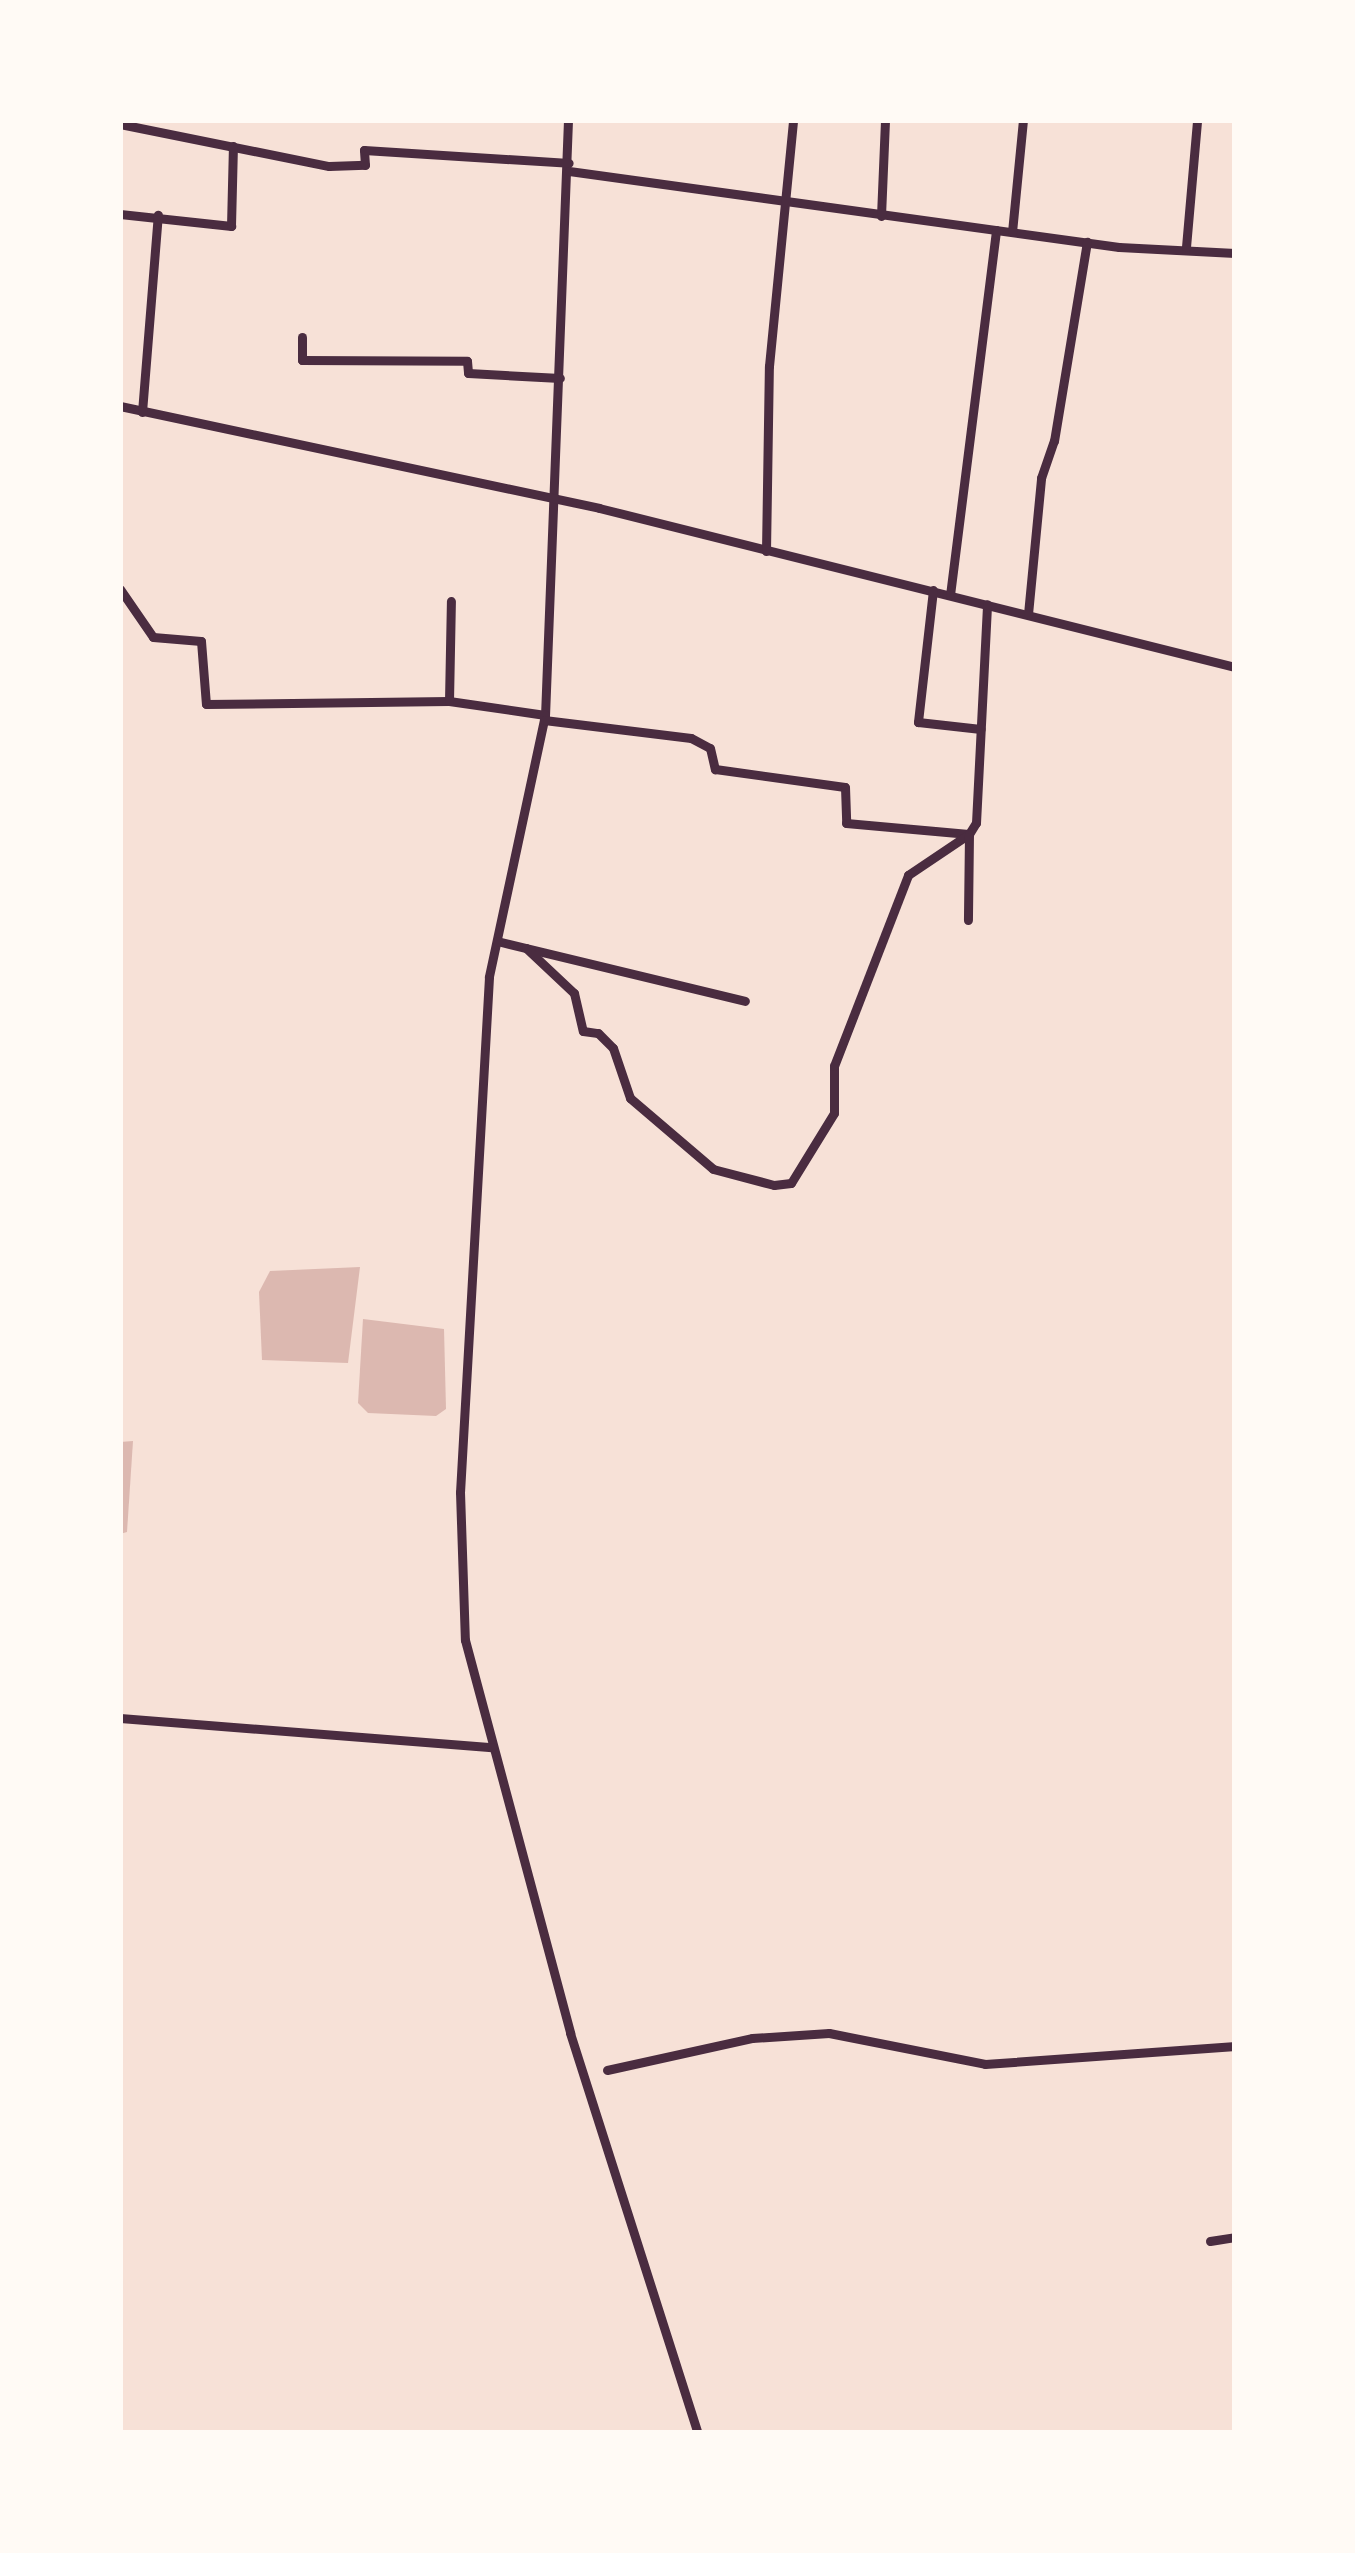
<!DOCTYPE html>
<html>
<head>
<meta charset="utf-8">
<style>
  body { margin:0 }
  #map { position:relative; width:1355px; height:2553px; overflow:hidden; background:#f7e1d7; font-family:"Open Sans",sans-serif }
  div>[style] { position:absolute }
  .water>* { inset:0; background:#dcb8b0 }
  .minor>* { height:9px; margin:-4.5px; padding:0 4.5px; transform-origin:4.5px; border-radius:4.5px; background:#4a2c40 }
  span { translate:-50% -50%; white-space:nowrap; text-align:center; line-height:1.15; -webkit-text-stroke:10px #fffaf5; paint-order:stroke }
  .frame { position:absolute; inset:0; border:123px solid #fffaf5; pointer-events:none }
</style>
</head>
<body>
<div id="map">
  <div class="water">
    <i style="clip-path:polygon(360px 1267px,348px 1363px,262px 1360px,259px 1292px,270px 1271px)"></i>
    <i style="clip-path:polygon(363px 1319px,444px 1329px,446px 1409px,436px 1416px,368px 1413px,358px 1403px)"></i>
    <i style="clip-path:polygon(133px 1441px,127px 1532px,120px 1534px,120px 1442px)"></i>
  </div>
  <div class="minor">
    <i style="left:568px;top:120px;width:595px;rotate:92.21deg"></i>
    <i style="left:545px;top:715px;width:268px;rotate:102.1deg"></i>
    <i style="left:489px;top:977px;width:516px;rotate:93.22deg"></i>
    <i style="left:460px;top:1492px;width:148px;rotate:88.1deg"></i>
    <i style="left:465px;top:1640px;width:407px;rotate:75deg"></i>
    <i style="left:570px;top:2033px;width:420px;rotate:72.3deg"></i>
    <i style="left:120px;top:124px;width:213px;rotate:11.4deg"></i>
    <i style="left:329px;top:166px;width:36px;rotate:-2deg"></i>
    <i style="left:365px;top:165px;width:15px;rotate:-94deg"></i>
    <i style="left:364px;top:150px;width:205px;rotate:3.6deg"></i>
    <i style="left:569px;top:171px;width:555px;rotate:7.87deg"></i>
    <i style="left:1119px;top:247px;width:116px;rotate:3deg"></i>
    <i style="left:120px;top:214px;width:112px;rotate:6.2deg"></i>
    <i style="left:231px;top:226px;width:80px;rotate:-88.6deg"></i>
    <i style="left:881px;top:216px;width:96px;rotate:-87.6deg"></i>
    <i style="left:1012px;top:232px;width:113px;rotate:-84.4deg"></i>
    <i style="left:1186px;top:247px;width:127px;rotate:-85deg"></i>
    <i style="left:302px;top:337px;width:23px;rotate:90deg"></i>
    <i style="left:302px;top:360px;width:165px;rotate:0.3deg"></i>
    <i style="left:467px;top:361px;width:12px;rotate:85deg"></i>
    <i style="left:468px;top:373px;width:92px;rotate:3.1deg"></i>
    <i style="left:120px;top:406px;width:490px;rotate:12deg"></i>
    <i style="left:599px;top:508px;width:656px;rotate:14.04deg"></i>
    <i style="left:142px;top:412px;width:198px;rotate:-85.4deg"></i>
    <i style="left:766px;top:551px;width:185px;rotate:-89.1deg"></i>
    <i style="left:769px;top:366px;width:247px;rotate:-84.4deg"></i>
    <i style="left:120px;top:589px;width:58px;rotate:55.5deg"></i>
    <i style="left:153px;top:637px;width:48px;rotate:4.8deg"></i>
    <i style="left:201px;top:641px;width:63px;rotate:85.5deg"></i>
    <i style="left:206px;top:704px;width:243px;rotate:-0.7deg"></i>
    <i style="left:449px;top:701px;width:97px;rotate:8.3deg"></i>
    <i style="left:933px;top:590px;width:133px;rotate:96.5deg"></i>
    <i style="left:918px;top:722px;width:63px;rotate:6.3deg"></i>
    <i style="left:950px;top:595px;width:368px;rotate:-82.8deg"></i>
    <i style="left:1028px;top:614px;width:137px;rotate:-84.5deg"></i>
    <i style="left:1041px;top:478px;width:39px;rotate:-71deg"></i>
    <i style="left:1054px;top:441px;width:202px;rotate:-80.6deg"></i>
    <i style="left:449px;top:701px;width:100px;rotate:-88.9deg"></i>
    <i style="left:544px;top:720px;width:148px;rotate:7deg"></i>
    <i style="left:691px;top:738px;width:21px;rotate:28deg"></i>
    <i style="left:710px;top:748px;width:22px;rotate:77deg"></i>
    <i style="left:715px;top:769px;width:131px;rotate:7.9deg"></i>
    <i style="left:845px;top:787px;width:36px;rotate:88deg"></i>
    <i style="left:846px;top:823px;width:123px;rotate:5.1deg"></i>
    <i style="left:969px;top:834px;width:13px;rotate:-58deg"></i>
    <i style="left:976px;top:823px;width:219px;rotate:-87.1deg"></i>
    <i style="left:497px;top:941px;width:255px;rotate:13.6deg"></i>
    <i style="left:526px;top:948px;width:66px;rotate:43.2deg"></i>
    <i style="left:574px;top:993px;width:39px;rotate:77deg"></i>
    <i style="left:583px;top:1031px;width:15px;rotate:8deg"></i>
    <i style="left:598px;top:1033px;width:21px;rotate:45deg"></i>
    <i style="left:613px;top:1048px;width:53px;rotate:71.2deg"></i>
    <i style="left:630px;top:1098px;width:109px;rotate:40.5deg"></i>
    <i style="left:713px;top:1169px;width:63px;rotate:14.7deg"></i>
    <i style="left:774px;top:1185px;width:17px;rotate:-7deg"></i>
    <i style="left:791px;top:1183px;width:82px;rotate:-58.4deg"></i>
    <i style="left:834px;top:1113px;width:47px;rotate:-90deg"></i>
    <i style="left:834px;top:1066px;width:205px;rotate:-68.8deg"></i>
    <i style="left:908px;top:875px;width:73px;rotate:-33.9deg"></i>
    <i style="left:969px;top:834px;width:86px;rotate:90.7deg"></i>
    <i style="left:120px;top:1718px;width:373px;rotate:4.5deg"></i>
    <i style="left:607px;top:2070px;width:148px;rotate:-12.4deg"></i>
    <i style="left:752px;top:2038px;width:77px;rotate:-3.7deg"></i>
    <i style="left:829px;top:2033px;width:159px;rotate:11.2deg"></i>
    <i style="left:985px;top:2064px;width:251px;rotate:-4.1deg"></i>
    <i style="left:1210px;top:2241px;width:25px;rotate:-9deg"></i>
  </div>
  <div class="frame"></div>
</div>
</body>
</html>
